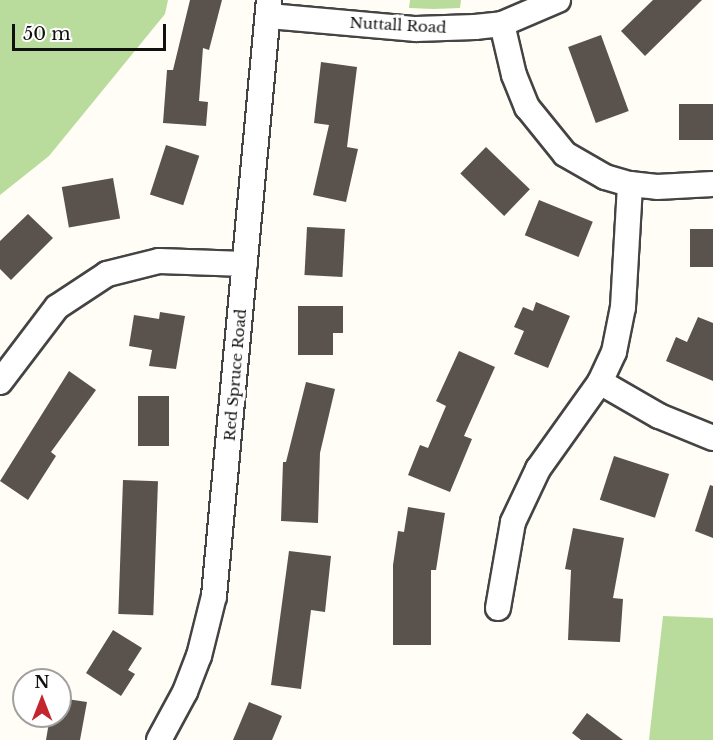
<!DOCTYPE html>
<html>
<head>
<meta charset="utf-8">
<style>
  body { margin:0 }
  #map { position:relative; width:713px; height:740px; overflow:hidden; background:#fffdf5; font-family:"Libre Baskerville",serif }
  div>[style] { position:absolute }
  .forest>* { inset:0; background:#b9dc9c }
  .building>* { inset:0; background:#5a524d; transform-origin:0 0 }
  .roads { filter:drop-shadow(2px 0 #444) drop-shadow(-2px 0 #444) drop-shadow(0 2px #444) drop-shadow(0 -2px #444) }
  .street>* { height:24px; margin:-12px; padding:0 12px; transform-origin:12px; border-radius:12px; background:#fff }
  span { translate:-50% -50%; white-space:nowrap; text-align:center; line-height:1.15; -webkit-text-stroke:6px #fff; paint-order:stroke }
  .street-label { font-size:15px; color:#111 }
  .north { position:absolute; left:12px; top:668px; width:60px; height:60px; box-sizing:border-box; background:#fff; border:2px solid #a0a0a0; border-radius:50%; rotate:0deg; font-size:16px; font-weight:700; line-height:24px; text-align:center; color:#111 }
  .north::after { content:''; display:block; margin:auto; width:21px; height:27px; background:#c4262e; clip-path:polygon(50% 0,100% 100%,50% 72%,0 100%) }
  .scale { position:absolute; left:12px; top:24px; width:154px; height:27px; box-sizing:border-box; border:3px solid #111; border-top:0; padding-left:8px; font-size:18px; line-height:21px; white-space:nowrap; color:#111; -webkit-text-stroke:4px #fff; paint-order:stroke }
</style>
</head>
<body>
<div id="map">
  <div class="forest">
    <i style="clip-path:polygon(0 0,168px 0,165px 14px,49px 156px,0 195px)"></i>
    <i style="clip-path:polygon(410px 0,461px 0,460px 8px,434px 9px,409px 8px)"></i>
    <i style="clip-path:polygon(663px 616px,713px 618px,713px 740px,649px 740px)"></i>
  </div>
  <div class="building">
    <i style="clip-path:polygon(190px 0,222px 0,209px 50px,203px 48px,199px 101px,208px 102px,206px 126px,163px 123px,167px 70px,173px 70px)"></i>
    <i style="clip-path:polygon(653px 0,702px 0,645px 56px,621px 31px)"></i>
    <i style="left:601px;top:35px;width:81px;height:35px;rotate:70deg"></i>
    <i style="clip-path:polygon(321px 62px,357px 67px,347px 147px,358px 149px,346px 202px,313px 195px,329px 125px,314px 123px)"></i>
    <i style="left:713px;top:104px;width:36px;height:34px;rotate:90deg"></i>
    <i style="left:166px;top:145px;width:35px;height:52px;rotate:18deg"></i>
    <i style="left:486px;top:147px;width:61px;height:37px;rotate:44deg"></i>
    <i style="left:113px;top:178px;width:41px;height:52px;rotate:80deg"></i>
    <i style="left:539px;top:200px;width:58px;height:38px;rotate:22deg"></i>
    <i style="clip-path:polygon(28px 214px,53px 238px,11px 280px,0 269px,0 241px)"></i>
    <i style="left:307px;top:227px;width:38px;height:48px;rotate:3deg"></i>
    <i style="left:690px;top:229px;width:23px;height:38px"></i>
    <i style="clip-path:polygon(536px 302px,570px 316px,548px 368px,514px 354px,524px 331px,514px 327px,523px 307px,533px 311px)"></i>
    <i style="clip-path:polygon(298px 306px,343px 306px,343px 333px,333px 333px,333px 355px,298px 355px)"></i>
    <i style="clip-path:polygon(160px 312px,185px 316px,176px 369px,149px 366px,152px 350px,129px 346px,134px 315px,159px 319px)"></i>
    <i style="clip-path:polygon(698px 317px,713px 323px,713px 381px,666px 361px,676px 337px,687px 342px)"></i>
    <i style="clip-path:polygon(459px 351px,495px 367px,464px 436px,472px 439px,450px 492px,408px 475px,420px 445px,428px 448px,446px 406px,436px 401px)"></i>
    <i style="clip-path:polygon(69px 371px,96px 390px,51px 452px,56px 456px,28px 500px,0 481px)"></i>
    <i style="clip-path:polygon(306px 382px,335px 389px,320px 453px,318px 523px,281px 521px,283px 462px,286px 462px)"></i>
    <i style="left:138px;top:396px;width:31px;height:50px"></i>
    <i style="left:614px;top:456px;width:58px;height:46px;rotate:18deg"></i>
    <i style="left:123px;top:480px;width:35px;height:134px;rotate:2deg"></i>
    <i style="clip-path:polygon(710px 485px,713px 486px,713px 538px,695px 531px)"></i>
    <i style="clip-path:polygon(408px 507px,445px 513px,436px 570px,431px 570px,431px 645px,393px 645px,393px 565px,398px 531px,404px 532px)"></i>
    <i style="clip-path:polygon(573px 528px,624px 538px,613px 598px,623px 599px,620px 642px,568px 640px,571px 570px,565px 569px)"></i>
    <i style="clip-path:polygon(289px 551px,331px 556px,325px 612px,311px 610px,301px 689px,271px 685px)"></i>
    <i style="clip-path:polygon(113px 630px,142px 648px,128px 670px,135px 674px,121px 696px,86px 673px)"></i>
    <i style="clip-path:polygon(60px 698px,87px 702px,80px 740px,46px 740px,50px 716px,60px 716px)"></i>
    <i style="clip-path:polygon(249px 702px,282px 716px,272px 740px,233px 740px)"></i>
    <i style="clip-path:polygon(587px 713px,623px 740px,581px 740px,572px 733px)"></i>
  </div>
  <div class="roads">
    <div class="street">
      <i style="left:269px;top:16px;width:148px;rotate:5.1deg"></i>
      <i style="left:416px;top:29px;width:59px;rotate:-1.9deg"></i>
      <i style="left:475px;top:27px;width:27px;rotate:-6deg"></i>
      <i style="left:502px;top:24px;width:61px;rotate:-23.2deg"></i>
      <i style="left:502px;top:24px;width:52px;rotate:76.8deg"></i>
      <i style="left:514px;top:75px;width:35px;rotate:68deg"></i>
      <i style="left:527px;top:107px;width:60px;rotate:51deg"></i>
      <i style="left:565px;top:154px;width:46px;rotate:29.9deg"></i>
      <i style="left:605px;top:177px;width:26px;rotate:16deg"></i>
      <i style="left:630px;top:184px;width:27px;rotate:6deg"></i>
      <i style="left:657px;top:187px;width:56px;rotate:-3.1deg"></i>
      <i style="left:0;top:382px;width:94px;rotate:-52.8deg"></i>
      <i style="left:57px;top:307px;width:60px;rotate:-33.4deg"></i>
      <i style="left:107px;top:274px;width:54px;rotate:-14deg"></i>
      <i style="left:159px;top:261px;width:86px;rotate:2deg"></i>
      <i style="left:600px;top:382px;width:68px;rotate:30deg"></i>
      <i style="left:659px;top:416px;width:58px;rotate:22.2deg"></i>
      <i style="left:498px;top:608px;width:87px;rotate:-80.1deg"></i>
      <i style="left:513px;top:522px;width:59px;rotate:-64.7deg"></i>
      <i style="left:538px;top:469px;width:107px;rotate:-54.5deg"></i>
      <i style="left:600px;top:382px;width:33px;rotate:-65deg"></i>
      <i style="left:614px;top:352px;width:46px;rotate:-78.7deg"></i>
      <i style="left:623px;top:307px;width:123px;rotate:-86.7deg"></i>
      <i style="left:159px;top:740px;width:55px;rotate:-61.6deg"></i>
      <i style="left:185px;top:692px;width:39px;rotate:-69deg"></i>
      <i style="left:199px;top:656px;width:62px;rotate:-76deg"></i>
      <i style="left:214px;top:596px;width:599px;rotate:-84.73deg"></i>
    </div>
  </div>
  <div class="street-label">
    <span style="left:398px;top:25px;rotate:3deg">Nuttall Road</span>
    <span style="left:235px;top:375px;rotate:-85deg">Red Spruce Road</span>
  </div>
  <div class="north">N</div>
  <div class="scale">50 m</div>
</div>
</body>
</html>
